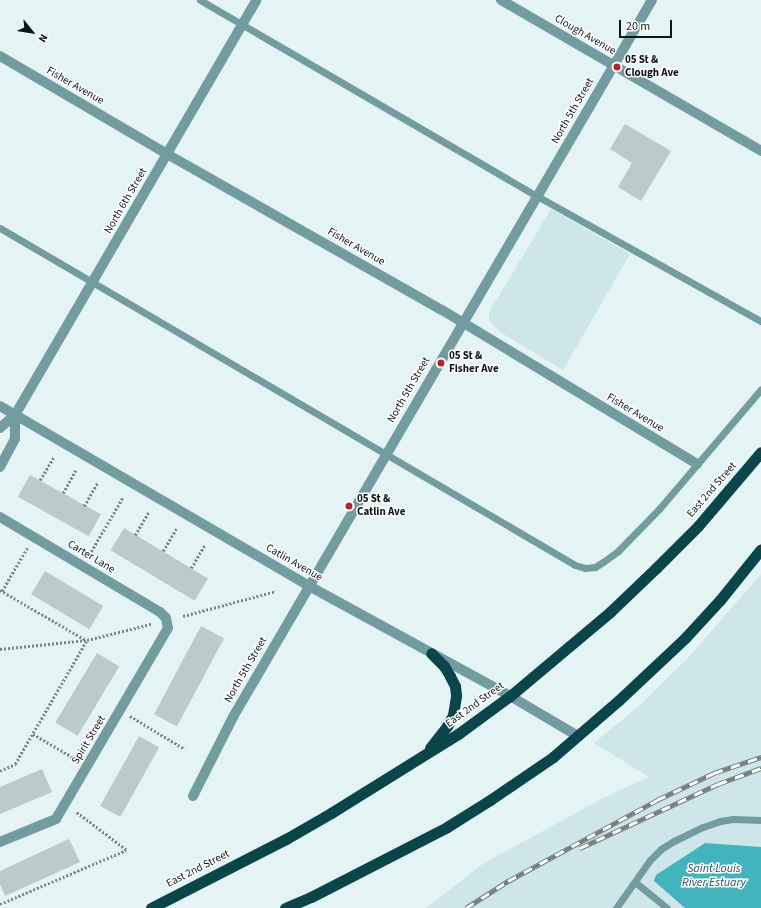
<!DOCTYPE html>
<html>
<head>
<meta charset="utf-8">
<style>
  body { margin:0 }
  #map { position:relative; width:761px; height:908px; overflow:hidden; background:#e4f4f5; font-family:"Source Sans 3",sans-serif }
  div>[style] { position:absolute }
  .built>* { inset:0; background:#cee6e9 }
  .water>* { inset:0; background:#43b3bd }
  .building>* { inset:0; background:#bbcacb; transform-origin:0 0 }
  .path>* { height:2.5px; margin-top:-1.25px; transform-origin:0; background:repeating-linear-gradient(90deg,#7b8686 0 2px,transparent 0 4px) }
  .service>* { height:7px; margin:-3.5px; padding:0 3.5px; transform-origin:3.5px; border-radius:3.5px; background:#739ca0 }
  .minor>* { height:10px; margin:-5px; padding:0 5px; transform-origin:5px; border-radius:5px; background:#739ca0 }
  .trunk>* { height:11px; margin:-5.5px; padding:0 5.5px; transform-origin:5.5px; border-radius:5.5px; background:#0b454a }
  .rail>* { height:4.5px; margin-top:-2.25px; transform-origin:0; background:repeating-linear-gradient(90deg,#fff 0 9px,#737e7e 0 18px); box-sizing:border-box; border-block:1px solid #737e7e }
  .dots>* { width:11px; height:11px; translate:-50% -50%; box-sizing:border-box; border:2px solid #fff; border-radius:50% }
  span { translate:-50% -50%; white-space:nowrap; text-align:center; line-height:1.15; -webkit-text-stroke:3px #fff; paint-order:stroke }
  .street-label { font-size:11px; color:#0f1515 }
  .poi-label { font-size:11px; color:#0f1515; font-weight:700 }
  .left { translate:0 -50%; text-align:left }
  .water-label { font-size:12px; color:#245459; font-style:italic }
  .north { position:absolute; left:12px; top:12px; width:40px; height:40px; -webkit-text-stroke:3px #fff; paint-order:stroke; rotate:120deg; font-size:11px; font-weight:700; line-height:16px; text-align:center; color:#0f1515 }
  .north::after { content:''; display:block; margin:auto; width:14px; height:18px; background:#0f1515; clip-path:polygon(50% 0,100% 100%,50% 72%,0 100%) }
  .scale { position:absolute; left:619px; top:20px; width:53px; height:18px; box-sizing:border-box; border:2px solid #0f1515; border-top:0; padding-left:5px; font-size:12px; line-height:14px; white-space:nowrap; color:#0f1515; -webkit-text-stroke:3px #fff; paint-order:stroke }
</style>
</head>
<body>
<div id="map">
  <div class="built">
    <i style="clip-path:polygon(551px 209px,630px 254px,563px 370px,505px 335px,494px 327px,489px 319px,489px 312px)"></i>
    <i style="clip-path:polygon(761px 574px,761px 847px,705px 843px,655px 881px,685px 908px,426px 908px,484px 863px,605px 797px,649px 777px,594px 743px,640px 705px,689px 657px)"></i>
  </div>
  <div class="water">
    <i style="clip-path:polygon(705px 843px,761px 847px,761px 908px,685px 908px,654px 881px,656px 875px)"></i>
  </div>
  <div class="building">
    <i style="clip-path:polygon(625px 124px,671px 151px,641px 201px,618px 187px,632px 163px,610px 149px)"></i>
    <i style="left:30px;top:475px;width:81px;height:25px;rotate:29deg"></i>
    <i style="left:124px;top:528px;width:98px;height:26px;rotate:31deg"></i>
    <i style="left:45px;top:571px;width:68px;height:27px;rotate:31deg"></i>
    <i style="left:201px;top:626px;width:26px;height:100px;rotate:28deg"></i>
    <i style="left:97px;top:653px;width:26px;height:81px;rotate:31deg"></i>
    <i style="left:139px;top:736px;width:23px;height:80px;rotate:29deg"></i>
    <i style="clip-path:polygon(42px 769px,52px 792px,0 814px,0 787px)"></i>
    <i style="clip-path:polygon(69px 839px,80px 862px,5px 896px,0 884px,0 871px)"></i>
  </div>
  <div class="path">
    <i style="left:40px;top:480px;width:27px;rotate:-59deg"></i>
    <i style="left:63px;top:493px;width:26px;rotate:-61deg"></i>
    <i style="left:84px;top:506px;width:28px;rotate:-60deg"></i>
    <i style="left:135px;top:535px;width:27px;rotate:-59deg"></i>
    <i style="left:163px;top:551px;width:26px;rotate:-59deg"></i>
    <i style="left:89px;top:555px;width:67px;rotate:-59.6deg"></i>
    <i style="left:191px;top:568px;width:27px;rotate:-59deg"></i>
    <i style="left:0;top:590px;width:99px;rotate:30.2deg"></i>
    <i style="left:2px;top:591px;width:50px;rotate:-59.8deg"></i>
    <i style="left:183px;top:616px;width:96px;rotate:-15deg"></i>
    <i style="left:0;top:649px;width:87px;rotate:-5.9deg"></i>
    <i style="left:87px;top:640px;width:66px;rotate:-14deg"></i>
    <i style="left:130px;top:716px;width:64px;rotate:31deg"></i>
    <i style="left:33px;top:734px;width:50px;rotate:30.2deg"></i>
    <i style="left:0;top:771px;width:17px;rotate:-25deg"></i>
    <i style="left:15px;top:764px;width:143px;rotate:-59.9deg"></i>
    <i style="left:0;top:904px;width:137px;rotate:-23.2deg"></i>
    <i style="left:126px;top:850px;width:63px;rotate:-142.8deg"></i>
  </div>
  <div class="service">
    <i style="left:200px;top:0;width:390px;rotate:30.2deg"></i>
    <i style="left:537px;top:196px;width:257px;rotate:29.2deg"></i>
    <i style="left:0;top:228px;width:666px;rotate:30.37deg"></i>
    <i style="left:575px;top:565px;width:10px;rotate:17deg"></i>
    <i style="left:585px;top:568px;width:10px;rotate:-6deg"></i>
    <i style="left:595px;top:567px;width:9px;rotate:-32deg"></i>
    <i style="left:603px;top:562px;width:19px;rotate:-36deg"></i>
    <i style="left:618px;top:551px;width:59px;rotate:-45.7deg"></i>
    <i style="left:659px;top:509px;width:157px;rotate:-49.6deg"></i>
    <i style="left:635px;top:882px;width:41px;rotate:39.1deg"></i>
    <i style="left:616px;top:908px;width:59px;rotate:-54.7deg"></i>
    <i style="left:650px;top:860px;width:16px;rotate:-45deg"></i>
    <i style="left:661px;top:849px;width:15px;rotate:-32deg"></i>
    <i style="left:674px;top:841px;width:32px;rotate:-26deg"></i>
    <i style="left:703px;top:827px;width:18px;rotate:-19deg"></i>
    <i style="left:720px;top:821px;width:13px;rotate:-9deg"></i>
    <i style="left:733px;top:819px;width:28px;rotate:2deg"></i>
  </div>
  <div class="minor">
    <i style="left:501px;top:0;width:301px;rotate:30.1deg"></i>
    <i style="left:0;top:56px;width:194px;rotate:30.4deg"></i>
    <i style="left:167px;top:154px;width:316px;rotate:29.6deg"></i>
    <i style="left:442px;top:310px;width:298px;rotate:31.1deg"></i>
    <i style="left:0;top:406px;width:358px;rotate:30.2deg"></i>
    <i style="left:309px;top:586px;width:229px;rotate:28.7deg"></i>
    <i style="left:510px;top:696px;width:79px;rotate:30.5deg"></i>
    <i style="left:0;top:428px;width:20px;rotate:-41deg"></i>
    <i style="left:15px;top:415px;width:480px;rotate:-59.8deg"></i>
    <i style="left:0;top:467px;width:32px;rotate:-62deg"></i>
    <i style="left:15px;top:439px;width:24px;rotate:-90deg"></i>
    <i style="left:0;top:517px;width:186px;rotate:30.7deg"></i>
    <i style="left:160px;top:612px;width:8px;rotate:45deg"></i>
    <i style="left:166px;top:618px;width:10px;rotate:79deg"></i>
    <i style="left:168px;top:628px;width:221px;rotate:120.4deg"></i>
    <i style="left:56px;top:819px;width:61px;rotate:157.7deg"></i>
    <i style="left:193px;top:796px;width:89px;rotate:-63.1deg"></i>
    <i style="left:233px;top:717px;width:830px;rotate:-59.7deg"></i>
  </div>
  <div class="trunk">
    <i style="left:430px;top:748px;width:28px;rotate:-52deg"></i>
    <i style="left:447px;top:726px;width:13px;rotate:-61deg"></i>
    <i style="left:453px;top:715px;width:20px;rotate:-81deg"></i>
    <i style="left:456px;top:695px;width:9px;rotate:-96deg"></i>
    <i style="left:455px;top:686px;width:11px;rotate:-117deg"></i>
    <i style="left:450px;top:676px;width:12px;rotate:-121deg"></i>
    <i style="left:444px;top:666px;width:18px;rotate:-135deg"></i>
    <i style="left:151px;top:908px;width:152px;rotate:-27.1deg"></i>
    <i style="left:286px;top:839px;width:52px;rotate:-30deg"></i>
    <i style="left:331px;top:813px;width:150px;rotate:-31.9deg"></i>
    <i style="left:458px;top:734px;width:64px;rotate:-36.2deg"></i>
    <i style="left:510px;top:696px;width:131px;rotate:-40deg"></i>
    <i style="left:610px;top:612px;width:64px;rotate:-43.7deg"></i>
    <i style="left:656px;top:568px;width:59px;rotate:-45deg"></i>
    <i style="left:698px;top:526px;width:97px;rotate:-49.6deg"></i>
    <i style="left:285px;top:908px;width:28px;rotate:-23deg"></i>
    <i style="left:311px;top:897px;width:153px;rotate:-27.2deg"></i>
    <i style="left:447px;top:827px;width:51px;rotate:-32.1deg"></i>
    <i style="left:490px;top:800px;width:76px;rotate:-34.3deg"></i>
    <i style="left:553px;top:757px;width:87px;rotate:-40.8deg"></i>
    <i style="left:619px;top:700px;width:91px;rotate:-43.2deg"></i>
    <i style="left:685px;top:638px;width:52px;rotate:-47.4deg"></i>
    <i style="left:720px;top:600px;width:65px;rotate:-51.2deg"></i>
  </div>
  <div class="rail">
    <i style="left:580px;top:848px;width:152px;rotate:-24.9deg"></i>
    <i style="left:718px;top:784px;width:46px;rotate:-20.4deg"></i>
    <i style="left:466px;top:908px;width:50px;rotate:-32.7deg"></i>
    <i style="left:508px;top:881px;width:170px;rotate:-28.5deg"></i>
    <i style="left:657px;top:800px;width:63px;rotate:-25.3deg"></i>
    <i style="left:714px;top:773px;width:50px;rotate:-18.8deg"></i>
  </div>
  <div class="dots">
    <i style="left:617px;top:67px;background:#b5232c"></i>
    <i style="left:441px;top:363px;background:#b5232c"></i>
    <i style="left:349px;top:506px;background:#b5232c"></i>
  </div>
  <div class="street-label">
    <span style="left:585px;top:35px;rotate:30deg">Clough Avenue</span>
    <span style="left:75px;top:86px;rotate:30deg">Fisher Avenue</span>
    <span style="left:573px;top:111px;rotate:-60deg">North 5th Street</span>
    <span style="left:126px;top:201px;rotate:-60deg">North 6th Street</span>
    <span style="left:356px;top:247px;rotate:30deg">Fisher Avenue</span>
    <span style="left:409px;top:390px;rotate:-60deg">North 5th Street</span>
    <span style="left:635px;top:413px;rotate:31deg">Fisher Avenue</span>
    <span style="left:712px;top:490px;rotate:-49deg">East 2nd Street</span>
    <span style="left:91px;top:557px;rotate:31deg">Carter Lane</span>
    <span style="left:294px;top:563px;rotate:30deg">Catlin Avenue</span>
    <span style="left:246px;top:670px;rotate:-60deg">North 5th Street</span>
    <span style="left:475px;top:705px;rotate:-36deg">East 2nd Street</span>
    <span style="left:89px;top:740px;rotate:-59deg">Spirit Street</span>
    <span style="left:198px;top:869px;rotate:-27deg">East 2nd Street</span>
  </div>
  <div class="poi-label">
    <span class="left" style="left:625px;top:67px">05 St &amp;<br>Clough Ave</span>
    <span class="left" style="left:449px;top:363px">05 St &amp;<br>Fisher Ave</span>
    <span class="left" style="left:357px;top:506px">05 St &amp;<br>Catlin Ave</span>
  </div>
  <div class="water-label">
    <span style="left:714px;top:876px">Saint Louis<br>River Estuary</span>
  </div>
  <div class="north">N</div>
  <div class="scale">20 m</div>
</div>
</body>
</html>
